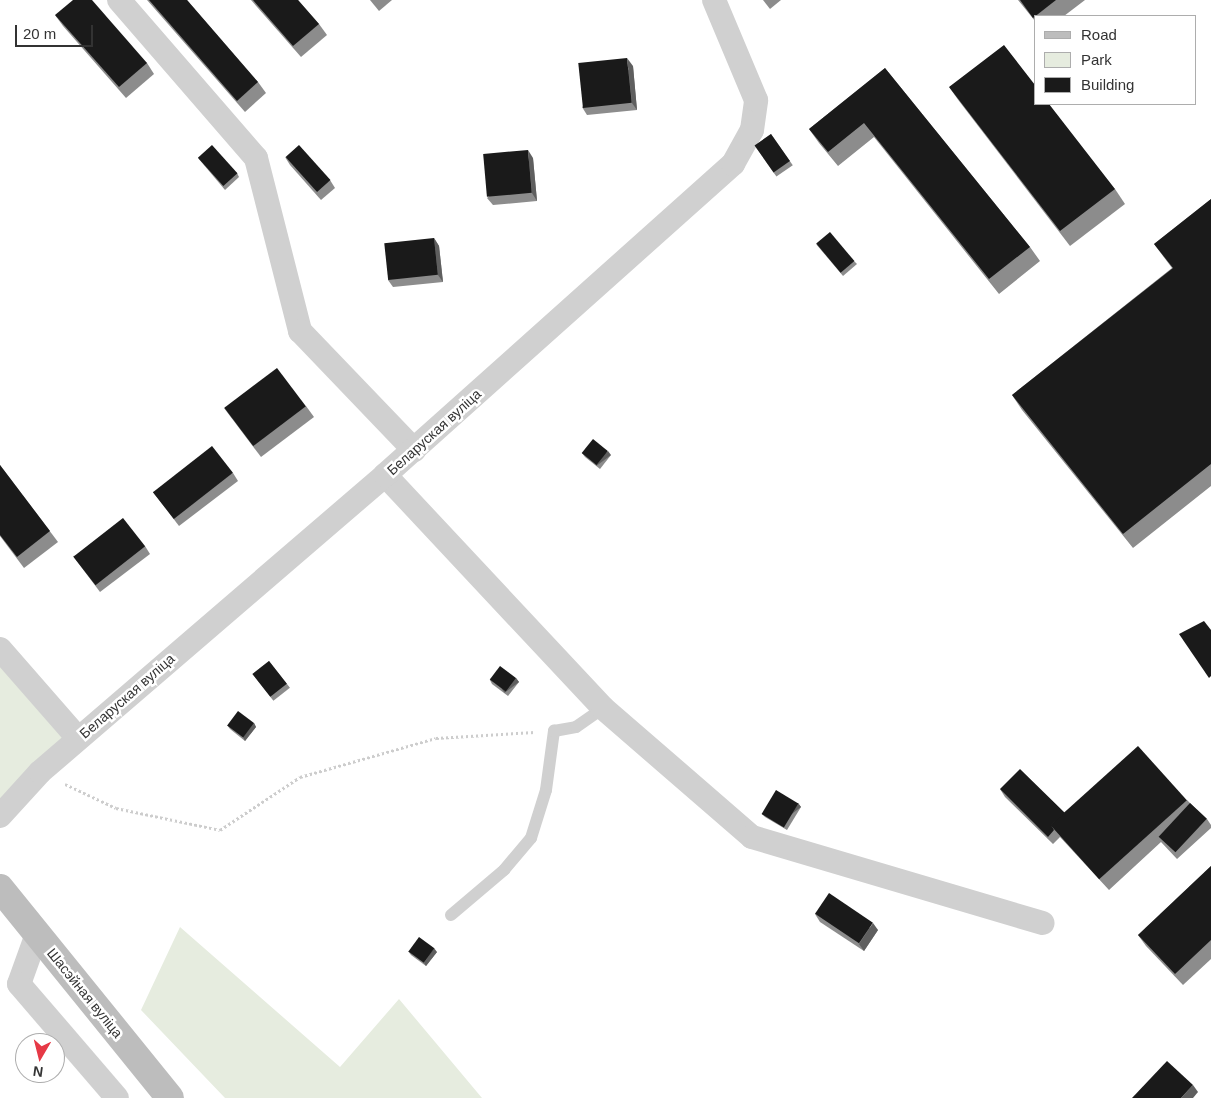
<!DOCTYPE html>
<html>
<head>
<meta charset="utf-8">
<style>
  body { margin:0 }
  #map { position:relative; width:1211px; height:1098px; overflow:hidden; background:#fff; font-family:Helvetica,sans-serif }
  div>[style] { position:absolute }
  .green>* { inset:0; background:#e6ecdf }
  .path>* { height:3px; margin-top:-1.5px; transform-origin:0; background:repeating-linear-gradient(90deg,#cdcdcd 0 2.5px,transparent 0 5px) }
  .lane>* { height:12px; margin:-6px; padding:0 6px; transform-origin:6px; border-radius:6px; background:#d0d0d0 }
  .street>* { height:24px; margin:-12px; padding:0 12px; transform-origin:12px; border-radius:12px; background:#d0d0d0 }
  .secondary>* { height:28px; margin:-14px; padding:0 14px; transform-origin:14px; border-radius:14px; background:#bdbdbd }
  .wall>* { inset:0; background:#8c8c8c; transform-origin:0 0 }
  .shaded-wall>* { inset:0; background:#5f5f5f; transform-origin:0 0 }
  .building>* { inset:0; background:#1a1a1a; transform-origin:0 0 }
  span { translate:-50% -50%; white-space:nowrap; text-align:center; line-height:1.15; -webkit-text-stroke:5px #fff; paint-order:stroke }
  .street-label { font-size:14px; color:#333 }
  .legend { position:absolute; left:1034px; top:15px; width:162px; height:90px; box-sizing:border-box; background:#fff; border:1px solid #adadad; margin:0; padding:6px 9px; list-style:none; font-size:15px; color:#333 }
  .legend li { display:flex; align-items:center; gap:10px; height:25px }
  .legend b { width:25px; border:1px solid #adadad }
  .north { position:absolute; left:15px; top:1033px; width:50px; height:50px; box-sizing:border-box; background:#fff; border:1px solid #adadad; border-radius:50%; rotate:188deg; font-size:14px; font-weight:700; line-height:20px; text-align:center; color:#333 }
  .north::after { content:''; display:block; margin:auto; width:18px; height:22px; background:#e63946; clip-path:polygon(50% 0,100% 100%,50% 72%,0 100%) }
  .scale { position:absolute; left:15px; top:25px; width:78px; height:22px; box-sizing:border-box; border:2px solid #333; border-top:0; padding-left:6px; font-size:15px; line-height:18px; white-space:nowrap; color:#333; -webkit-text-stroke:4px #fff; paint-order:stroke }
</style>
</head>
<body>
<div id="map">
  <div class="green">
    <i style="clip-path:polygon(0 649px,78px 738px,0 816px)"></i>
    <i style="clip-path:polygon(180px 927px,340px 1067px,399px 999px,482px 1098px,225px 1098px,141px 1010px)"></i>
  </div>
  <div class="path">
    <i style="left:65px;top:784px;width:56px;rotate:25.2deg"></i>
    <i style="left:116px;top:808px;width:106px;rotate:11.9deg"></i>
    <i style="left:220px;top:830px;width:96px;rotate:-33.5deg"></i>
    <i style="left:300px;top:777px;width:141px;rotate:-16deg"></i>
    <i style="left:436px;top:738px;width:99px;rotate:-3.5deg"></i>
  </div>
  <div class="lane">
    <i style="left:451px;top:915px;width:70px;rotate:-40.3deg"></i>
    <i style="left:504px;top:870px;width:42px;rotate:-49.8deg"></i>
    <i style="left:531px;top:838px;width:50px;rotate:-72.6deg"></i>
    <i style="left:546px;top:790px;width:60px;rotate:-82.3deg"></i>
    <i style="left:554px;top:731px;width:22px;rotate:-10deg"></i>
    <i style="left:576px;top:727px;width:33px;rotate:-35deg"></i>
  </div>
  <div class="street">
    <i style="left:119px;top:0;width:209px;rotate:49.1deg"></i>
    <i style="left:256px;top:158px;width:179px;rotate:75.7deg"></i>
    <i style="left:300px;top:331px;width:165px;rotate:46.2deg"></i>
    <i style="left:385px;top:475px;width:319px;rotate:46.9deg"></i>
    <i style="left:603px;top:708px;width:197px;rotate:40.9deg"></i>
    <i style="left:752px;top:837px;width:303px;rotate:16.5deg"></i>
    <i style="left:0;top:649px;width:118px;rotate:48.8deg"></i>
    <i style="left:0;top:816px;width:59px;rotate:-47.7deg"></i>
    <i style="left:40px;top:772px;width:455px;rotate:-40.7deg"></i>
    <i style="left:385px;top:475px;width:467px;rotate:-41.8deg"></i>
    <i style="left:733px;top:164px;width:39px;rotate:-61deg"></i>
    <i style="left:752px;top:130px;width:30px;rotate:-82deg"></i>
    <i style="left:756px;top:100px;width:108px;rotate:-112.8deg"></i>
    <i style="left:37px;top:934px;width:53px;rotate:109.8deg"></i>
    <i style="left:19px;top:984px;width:150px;rotate:49.3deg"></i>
  </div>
  <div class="secondary">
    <i style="left:0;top:888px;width:270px;rotate:51deg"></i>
  </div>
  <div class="wall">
    <i style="clip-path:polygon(147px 0,187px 0,258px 82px,266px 93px,245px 112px)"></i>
    <i style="clip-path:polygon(251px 0,298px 0,319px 24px,327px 35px,301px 57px)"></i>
    <i style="clip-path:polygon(370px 0,392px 0,379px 11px)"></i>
    <i style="clip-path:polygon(763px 0,781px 0,770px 9px)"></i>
    <i style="clip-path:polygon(1018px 0,1085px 0,1064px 16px,1035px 16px,1035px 21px)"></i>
    <i style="clip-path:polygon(55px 15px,147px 63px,154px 74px,126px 98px,63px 26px)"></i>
    <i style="clip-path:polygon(633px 66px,637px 110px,587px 115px,582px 107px)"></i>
    <i style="clip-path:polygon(885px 68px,1030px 247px,1040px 261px,999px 294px,874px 137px,838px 166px,819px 143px,809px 129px)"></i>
    <i style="clip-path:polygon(949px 87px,1115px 189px,1125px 204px,1070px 246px,959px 101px)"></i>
    <i style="left:771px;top:134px;width:38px;height:20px;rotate:55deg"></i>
    <i style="clip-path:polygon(285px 157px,330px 180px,335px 188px,321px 200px,290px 165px)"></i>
    <i style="clip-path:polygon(198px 158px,237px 173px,239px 177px,225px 190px)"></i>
    <i style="clip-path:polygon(533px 158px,537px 201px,493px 205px,487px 198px)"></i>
    <i style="clip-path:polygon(1211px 199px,1211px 486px,1133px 548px,1022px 410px,1012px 395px,1172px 268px,1154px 244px)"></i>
    <i style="clip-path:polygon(434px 238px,439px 246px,443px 282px,393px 287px,388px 280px)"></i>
    <i style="clip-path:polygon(816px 244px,854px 261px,857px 264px,843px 276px)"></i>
    <i style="clip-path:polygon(306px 406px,314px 417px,261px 457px,224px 408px)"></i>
    <i style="clip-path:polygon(582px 453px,611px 455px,600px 469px,585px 457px)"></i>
    <i style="clip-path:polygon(0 465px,58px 542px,24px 568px,0 536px)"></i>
    <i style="clip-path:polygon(233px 473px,238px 481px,179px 526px,153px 492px)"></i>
    <i style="clip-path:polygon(145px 546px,150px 554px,100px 592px,73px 556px)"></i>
    <i style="left:269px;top:661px;width:34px;height:21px;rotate:52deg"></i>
    <i style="clip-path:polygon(516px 678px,519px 682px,508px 696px,492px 684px,490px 680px)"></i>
    <i style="clip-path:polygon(254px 723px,256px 727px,245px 741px,230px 729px,227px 725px)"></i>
    <i style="clip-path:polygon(1000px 789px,1065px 813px,1187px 800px,1190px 803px,1207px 819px,1211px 825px,1211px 828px,1177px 859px,1161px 842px,1109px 890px,1060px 837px,1053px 844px,1005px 797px)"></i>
    <i style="clip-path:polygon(798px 803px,801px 807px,787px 830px,765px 817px,762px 814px)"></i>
    <i style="clip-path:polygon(1211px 866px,1211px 959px,1183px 985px,1146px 946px,1138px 935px)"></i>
    <i style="clip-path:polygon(815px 914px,878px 930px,864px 951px,820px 922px)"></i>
    <i style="clip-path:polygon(408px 951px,437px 952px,426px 966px,411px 955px)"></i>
  </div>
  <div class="shaded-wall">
    <i style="clip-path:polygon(627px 58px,633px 66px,637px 110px,632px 103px)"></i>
    <i style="clip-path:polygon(528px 150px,533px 158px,537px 201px,532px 193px)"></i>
    <i style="clip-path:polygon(434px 238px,439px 246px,443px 282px,438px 275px)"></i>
    <i style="left:608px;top:451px;width:5px;height:18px;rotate:53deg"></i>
    <i style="left:516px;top:678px;width:5px;height:18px;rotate:53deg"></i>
    <i style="clip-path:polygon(254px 723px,256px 727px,245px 741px,243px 737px)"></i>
    <i style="left:798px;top:803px;width:5px;height:27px;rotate:53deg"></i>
    <i style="clip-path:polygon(873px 923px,878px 930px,864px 951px,859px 944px)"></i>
    <i style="clip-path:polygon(434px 948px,437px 952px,426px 966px,424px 963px)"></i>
    <i style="clip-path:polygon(1193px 1085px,1198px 1092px,1193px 1098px,1181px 1098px)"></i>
  </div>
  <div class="building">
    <i style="clip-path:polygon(73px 0,92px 0,147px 63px,119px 87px,55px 15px)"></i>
    <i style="clip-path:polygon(149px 0,187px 0,258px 82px,237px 101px)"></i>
    <i style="clip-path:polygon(253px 0,298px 0,319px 24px,293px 46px)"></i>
    <i style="clip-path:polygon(1020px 0,1056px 0,1033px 18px)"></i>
    <i style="clip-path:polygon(1004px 45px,1035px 85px,1035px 104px,1049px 104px,1115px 189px,1060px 231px,949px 87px)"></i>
    <i style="left:627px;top:58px;width:45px;height:49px;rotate:84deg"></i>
    <i style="clip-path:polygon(885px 68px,1030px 247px,989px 279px,864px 123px,828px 152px,809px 129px)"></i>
    <i style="left:771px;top:134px;width:33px;height:20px;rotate:55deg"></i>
    <i style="left:212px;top:145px;width:38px;height:19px;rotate:48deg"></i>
    <i style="left:299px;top:145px;width:47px;height:18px;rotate:48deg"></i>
    <i style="left:528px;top:150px;width:43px;height:45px;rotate:85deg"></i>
    <i style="clip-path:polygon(1211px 199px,1211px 464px,1123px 534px,1012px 395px,1173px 268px,1154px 244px)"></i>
    <i style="left:830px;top:232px;width:38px;height:18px;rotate:50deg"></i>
    <i style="left:434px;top:238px;width:37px;height:50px;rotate:84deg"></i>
    <i style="left:277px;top:368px;width:48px;height:66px;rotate:53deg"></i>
    <i style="left:593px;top:439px;width:19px;height:18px;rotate:39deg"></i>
    <i style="left:212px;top:446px;width:34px;height:75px;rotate:52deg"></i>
    <i style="clip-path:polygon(0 465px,50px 531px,17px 557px,0 535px)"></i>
    <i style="left:123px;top:518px;width:36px;height:63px;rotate:52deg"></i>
    <i style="clip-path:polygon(1204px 621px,1211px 630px,1211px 676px,1209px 678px,1179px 634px)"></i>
    <i style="left:269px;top:661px;width:29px;height:21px;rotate:52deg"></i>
    <i style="left:500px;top:666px;width:20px;height:17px;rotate:37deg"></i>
    <i style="left:238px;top:711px;width:20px;height:18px;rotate:37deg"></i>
    <i style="left:1138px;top:746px;width:73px;height:118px;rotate:48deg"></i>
    <i style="clip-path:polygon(1020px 769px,1065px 813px,1051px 825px,1054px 830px,1048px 837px,1000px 789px)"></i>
    <i style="left:776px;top:790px;width:26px;height:28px;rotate:31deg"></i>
    <i style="left:1190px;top:803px;width:23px;height:46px;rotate:43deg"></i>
    <i style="clip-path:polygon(1211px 866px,1211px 940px,1175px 974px,1138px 935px)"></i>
    <i style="left:829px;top:893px;width:53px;height:25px;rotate:34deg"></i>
    <i style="left:419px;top:937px;width:19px;height:18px;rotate:36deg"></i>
    <i style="clip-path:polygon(1167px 1061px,1193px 1085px,1181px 1098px,1132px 1098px)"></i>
  </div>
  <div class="street-label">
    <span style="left:434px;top:432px;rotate:-42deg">Беларуская вуліца</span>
    <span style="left:127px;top:696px;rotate:-41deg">Беларуская вуліца</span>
    <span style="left:85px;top:993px;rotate:51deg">Шасэйная вуліца</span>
  </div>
  <ul class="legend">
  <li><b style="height:6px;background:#bdbdbd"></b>Road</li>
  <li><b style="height:14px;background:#e6ecdf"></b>Park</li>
  <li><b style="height:14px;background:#1a1a1a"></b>Building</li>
  </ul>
  <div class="north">N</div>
  <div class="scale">20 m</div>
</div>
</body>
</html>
